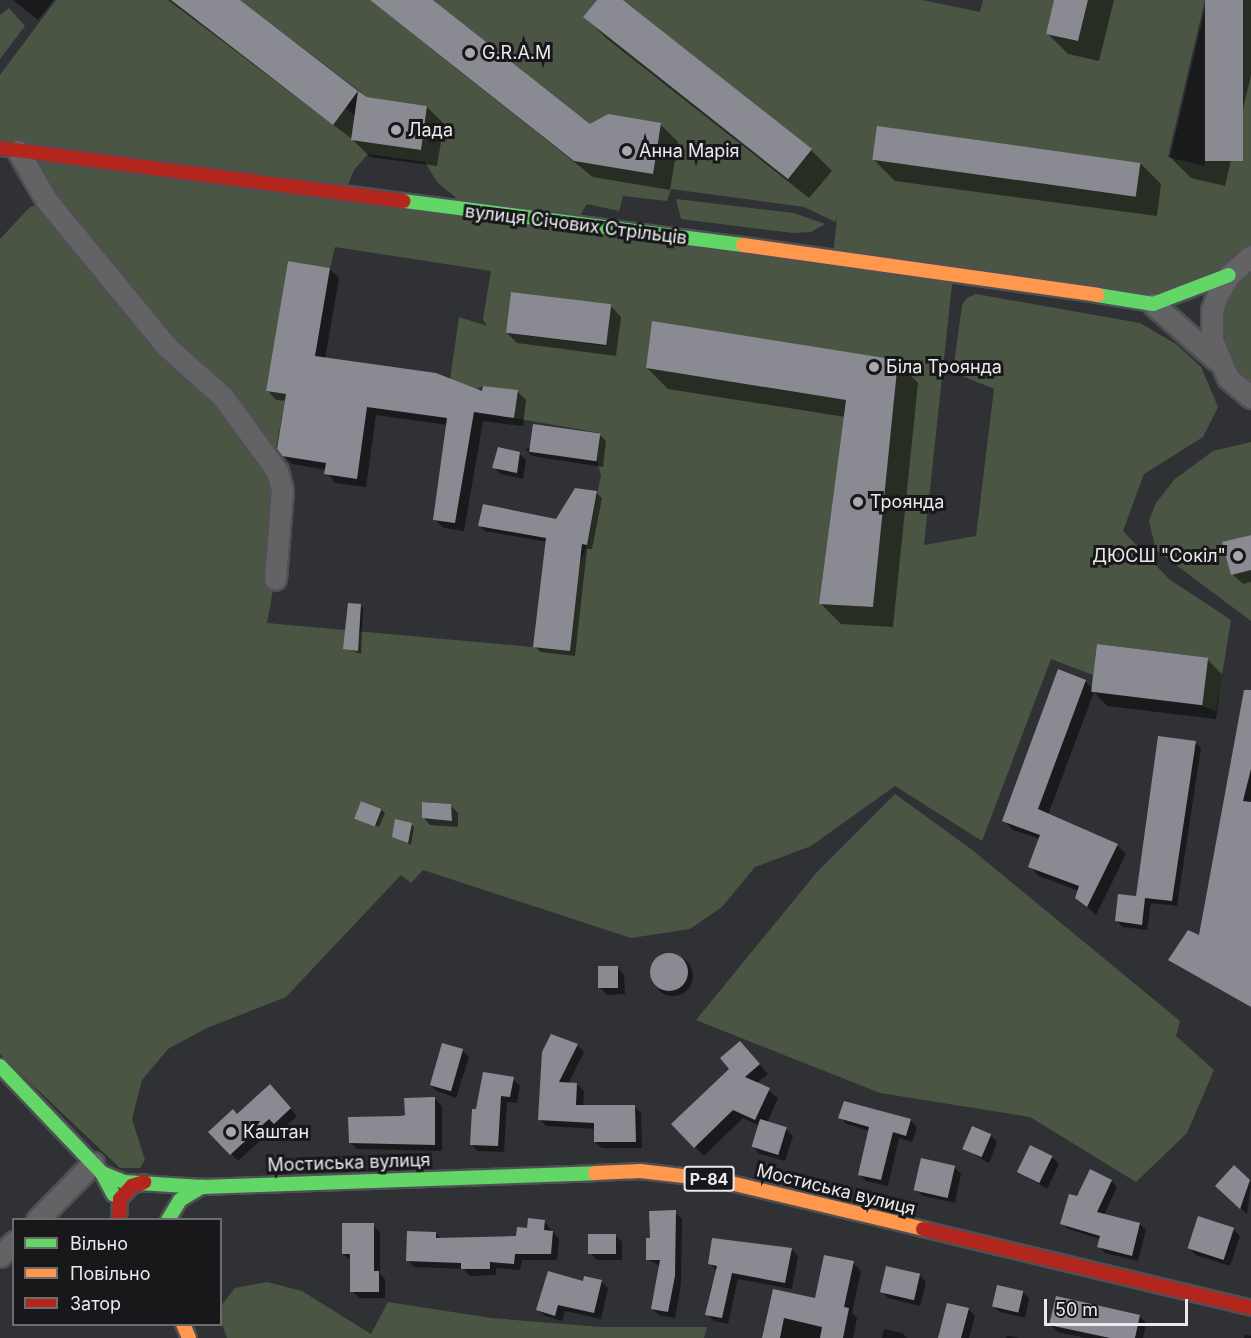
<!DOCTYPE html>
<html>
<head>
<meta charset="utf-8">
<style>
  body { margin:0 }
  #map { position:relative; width:1251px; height:1338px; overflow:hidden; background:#303135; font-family:Inter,sans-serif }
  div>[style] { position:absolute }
  .green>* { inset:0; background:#4b5544 }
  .shadow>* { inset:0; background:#0007 }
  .round { border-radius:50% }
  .building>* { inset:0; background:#8a8a92; transform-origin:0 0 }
  .roads { filter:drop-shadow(2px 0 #4f5053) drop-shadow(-2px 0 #4f5053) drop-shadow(0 2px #4f5053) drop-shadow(0 -2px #4f5053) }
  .street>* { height:21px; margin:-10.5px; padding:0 10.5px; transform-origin:10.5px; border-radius:10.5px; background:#636365 }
  .fast>* { height:14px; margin:-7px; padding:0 7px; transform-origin:7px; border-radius:7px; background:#63d668 }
  .slow>* { height:14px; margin:-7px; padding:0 7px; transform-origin:7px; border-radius:7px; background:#ff974d }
  .jam>* { height:14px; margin:-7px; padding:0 7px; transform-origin:7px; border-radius:7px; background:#b3261e }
  .dots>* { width:16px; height:16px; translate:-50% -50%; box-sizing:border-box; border:3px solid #18181b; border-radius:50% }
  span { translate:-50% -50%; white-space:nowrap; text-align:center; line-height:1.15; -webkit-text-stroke:6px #18181b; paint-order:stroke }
  .shield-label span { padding:2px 4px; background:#18181b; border:2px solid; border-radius:4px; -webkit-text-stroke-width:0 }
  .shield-label { font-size:16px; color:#eaeaee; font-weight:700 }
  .poi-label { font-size:18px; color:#eaeaee }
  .left { translate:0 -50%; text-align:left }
  .right { translate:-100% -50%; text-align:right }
  .street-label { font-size:18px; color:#eaeaee }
  .legend { position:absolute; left:12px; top:1218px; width:210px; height:108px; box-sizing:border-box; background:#18181b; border:2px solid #6c6c6f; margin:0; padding:8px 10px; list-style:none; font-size:18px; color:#eaeaee }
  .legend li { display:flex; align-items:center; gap:12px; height:30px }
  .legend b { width:30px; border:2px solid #6c6c6f }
  .scale { position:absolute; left:1044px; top:1299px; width:144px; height:27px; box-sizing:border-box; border:3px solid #eaeaee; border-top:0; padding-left:8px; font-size:18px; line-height:21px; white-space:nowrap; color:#eaeaee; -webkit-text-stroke:4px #18181b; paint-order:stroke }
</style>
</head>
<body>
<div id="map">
  <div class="green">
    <i style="clip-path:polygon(evenodd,56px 0,171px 0,333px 124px,345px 108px,355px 116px,352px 140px,420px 150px,427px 106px,367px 97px,240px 0,370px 0,590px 124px,433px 0,597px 0,583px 17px,811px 149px,623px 0,922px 0,980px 12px,983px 0,1054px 0,1046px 34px,1078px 41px,1088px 0,1205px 0,1168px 157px,1204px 166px,1243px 0,1251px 0,1251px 256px,1153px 304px,953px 275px,924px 545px,976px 536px,994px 389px,953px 372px,962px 305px,967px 298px,976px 294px,1140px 323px,1176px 344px,1201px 367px,1218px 407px,1203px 437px,1144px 474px,1123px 531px,1169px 579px,1231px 620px,1216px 711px,1202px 706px,1208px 658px,1097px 644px,1093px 675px,1051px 659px,982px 841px,895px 786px,811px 846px,755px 867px,722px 907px,690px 929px,631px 938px,423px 870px,411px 883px,401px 875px,286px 997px,207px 1028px,168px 1049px,142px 1080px,132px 1119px,145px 1160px,140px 1168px,120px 1168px,0 1054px,0 239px,30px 207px,47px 202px,0 148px,0 75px,56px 0,368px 154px,425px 162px,437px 182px,472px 211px,344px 194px,354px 170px,368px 154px,56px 0,671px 189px,804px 207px,836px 222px,838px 209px,833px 257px,575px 224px,587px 204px,619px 211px,623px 196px,667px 201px,671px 189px,56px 0,335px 247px,491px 271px,483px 319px,487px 326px,459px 317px,450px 380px,476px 389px,483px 386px,517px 390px,514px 418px,600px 433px,597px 461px,601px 475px,587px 545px,579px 566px,533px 647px,267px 623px,275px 579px,275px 455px,286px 394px,266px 391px,288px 261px,330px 268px,335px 247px,56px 0,511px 292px,611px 305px,606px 346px,506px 333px,511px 292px,56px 0,652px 322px,897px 360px,873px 607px,819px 604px,846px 400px,646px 368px,652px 322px,56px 0,362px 801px,382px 809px,376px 825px,355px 819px,362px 801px,56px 0,423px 802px,451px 804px,452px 821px,422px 818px,423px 802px)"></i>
    <i style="clip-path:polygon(9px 8px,25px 26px,0 59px,0 15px)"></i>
    <i style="clip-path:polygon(676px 199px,794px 213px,825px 224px,811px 232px,793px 233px,681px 219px)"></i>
    <i style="clip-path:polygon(1251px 269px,1251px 382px,1237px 369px,1227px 349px,1222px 317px,1236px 285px)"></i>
    <i style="clip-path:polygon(1251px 442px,1251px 535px,1223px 542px,1231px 574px,1251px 570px,1251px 621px,1156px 550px,1149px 521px,1156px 503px,1175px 479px,1213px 451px)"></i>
    <i style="clip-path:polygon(895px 794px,971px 849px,1180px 1021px,1176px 1036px,1214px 1070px,1187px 1133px,1136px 1182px,1030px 1117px,880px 1093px,696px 1020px,817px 872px)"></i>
    <i style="clip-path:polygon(267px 1282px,302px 1291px,371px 1334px,388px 1302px,491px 1318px,601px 1327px,707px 1327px,704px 1338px,227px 1338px,221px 1321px,221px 1306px,235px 1288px)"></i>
  </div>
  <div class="shadow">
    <i style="clip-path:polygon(13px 0,54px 0,38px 20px)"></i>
    <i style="clip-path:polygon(168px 0,238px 0,367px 98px,427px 107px,444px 124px,437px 166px,370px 157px,352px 139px)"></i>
    <i style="clip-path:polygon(370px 0,431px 0,590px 126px,661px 125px,678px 142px,670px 190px,593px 177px)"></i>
    <i style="clip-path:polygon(598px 0,621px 0,811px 150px,832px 171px,809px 198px,606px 38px,585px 17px)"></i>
    <i style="clip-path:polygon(1055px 0,1114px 0,1099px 61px,1068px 54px,1047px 33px)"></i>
    <i style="clip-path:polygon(1207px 0,1251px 0,1251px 75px,1225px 186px,1191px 178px,1170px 157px)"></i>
    <i style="clip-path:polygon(874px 160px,1140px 163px,1161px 184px,1157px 216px,895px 181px)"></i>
    <i style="clip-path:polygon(330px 269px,339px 278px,325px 359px,483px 393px,517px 391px,526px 400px,523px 426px,483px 421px,464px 531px,444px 528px,434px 519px,448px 425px,376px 415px,366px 487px,335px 483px,326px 470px,292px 464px,283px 455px,286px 401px,276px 400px,267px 390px)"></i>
    <i style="clip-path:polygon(611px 306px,621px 317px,616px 356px,517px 343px,507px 333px)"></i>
    <i style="clip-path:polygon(897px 362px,918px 383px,893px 627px,841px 624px,820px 603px,845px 417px,668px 389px,647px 368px)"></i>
    <i style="clip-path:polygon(599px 434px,606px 441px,603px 467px,532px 456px,525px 449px)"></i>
    <i style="clip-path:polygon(519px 453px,526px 460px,523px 479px,501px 474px,494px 468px)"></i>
    <i style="clip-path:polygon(597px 493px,602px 498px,592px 549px,587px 549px,575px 656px,540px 652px,535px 646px,547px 542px,485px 531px,479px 525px,557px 521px)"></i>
    <i style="clip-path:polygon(1251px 537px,1251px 582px,1243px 584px,1232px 574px)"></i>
    <i style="clip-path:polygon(360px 605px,363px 608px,361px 654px,345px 648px)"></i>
    <i style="clip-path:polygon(1208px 660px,1222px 674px,1216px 719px,1107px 706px,1094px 692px,1048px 815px,1117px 845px,1126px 854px,1096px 915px,1077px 898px,1079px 891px,1039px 876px,1030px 866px,1040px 839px,1013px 830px,1004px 820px,1085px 681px,1093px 689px)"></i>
    <i style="clip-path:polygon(1251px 697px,1251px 1007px,1172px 962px,1200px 937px)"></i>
    <i style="clip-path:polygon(1195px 742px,1201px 748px,1177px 906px,1151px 903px,1147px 930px,1123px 927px,1117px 921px,1137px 898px)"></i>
    <i style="clip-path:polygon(451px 806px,458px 813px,458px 827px,430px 825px,424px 818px)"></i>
    <i style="clip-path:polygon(382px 810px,385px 813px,379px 827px,356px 819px)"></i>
    <i style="clip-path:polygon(411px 824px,414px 827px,411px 845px,394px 836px)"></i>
    <i class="round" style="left:653px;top:956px;width:40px;height:40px"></i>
    <i style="clip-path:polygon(618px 968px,624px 975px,625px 994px,607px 995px,601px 988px)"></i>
    <i style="clip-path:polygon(577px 1045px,584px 1052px,568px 1084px,577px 1084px,584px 1091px,583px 1107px,635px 1107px,641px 1113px,642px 1148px,602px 1148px,595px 1142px,595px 1129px,546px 1126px,540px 1119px)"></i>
    <i style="clip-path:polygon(462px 1050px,469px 1057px,456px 1098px,437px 1091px,430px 1085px)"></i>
    <i style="clip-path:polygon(749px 1052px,768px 1074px,757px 1083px,778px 1098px,767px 1123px,786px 1129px,793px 1136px,785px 1161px,760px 1154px,753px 1147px,760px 1126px,743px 1118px,704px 1156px,673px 1124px)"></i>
    <i style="clip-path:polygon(513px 1079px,520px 1086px,517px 1103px,507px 1102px,504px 1152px,478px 1151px,471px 1144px,478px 1110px)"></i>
    <i style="clip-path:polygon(276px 1093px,297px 1116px,282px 1130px,277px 1125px,238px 1161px,211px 1132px)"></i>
    <i style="clip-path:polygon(435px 1099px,442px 1106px,442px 1151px,357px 1149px,350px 1142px)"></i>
    <i style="clip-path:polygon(840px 1117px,910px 1120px,917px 1127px,912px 1142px,899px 1138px,888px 1186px,866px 1181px,860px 1174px,870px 1131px,847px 1124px)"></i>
    <i style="clip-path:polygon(991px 1135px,997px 1142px,989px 1163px,964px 1149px)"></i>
    <i style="clip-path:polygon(1052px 1157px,1059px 1164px,1047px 1189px,1019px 1172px)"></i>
    <i style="clip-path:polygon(954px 1167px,961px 1174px,955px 1203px,923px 1196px,916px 1190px)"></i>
    <i style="clip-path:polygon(1234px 1167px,1251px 1183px,1247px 1214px,1217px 1185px)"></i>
    <i style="clip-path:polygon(1111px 1181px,1117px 1187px,1104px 1215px,1140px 1224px,1146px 1230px,1138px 1261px,1105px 1253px,1099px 1246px,1100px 1239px,1068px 1229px,1062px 1223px,1078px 1198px)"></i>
    <i style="clip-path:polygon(675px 1212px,682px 1219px,681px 1284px,675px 1318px,659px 1315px,652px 1308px,660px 1266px,647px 1259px,651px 1240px)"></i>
    <i style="clip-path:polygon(544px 1221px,559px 1239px,557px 1260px,522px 1260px,520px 1270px,496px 1268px,496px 1275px,470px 1276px,463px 1269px,414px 1267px,408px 1260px,436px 1233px,442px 1240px,517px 1238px)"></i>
    <i style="clip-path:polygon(373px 1225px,380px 1232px,380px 1274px,385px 1279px,385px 1298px,359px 1298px,352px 1291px,350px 1260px,343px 1254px)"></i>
    <i style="clip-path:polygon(1233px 1229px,1240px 1236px,1230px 1266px,1196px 1255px,1189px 1248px)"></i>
    <i style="clip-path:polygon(615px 1235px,622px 1242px,622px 1260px,597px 1260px,590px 1253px)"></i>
    <i style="clip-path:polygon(791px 1249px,798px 1256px,792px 1289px,738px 1279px,728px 1324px,714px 1321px,707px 1314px,717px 1271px,710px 1264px)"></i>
    <i style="clip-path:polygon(853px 1263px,861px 1271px,852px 1313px,857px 1318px,853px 1338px,764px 1338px,774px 1290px,816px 1299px)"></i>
    <i style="clip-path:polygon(920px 1275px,926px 1282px,920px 1306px,888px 1298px,882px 1291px)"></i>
    <i style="clip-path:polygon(601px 1281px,608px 1288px,601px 1319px,565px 1311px,562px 1321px,545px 1316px,538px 1310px,584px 1283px)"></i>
    <i style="clip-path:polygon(1023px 1292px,1029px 1299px,1025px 1318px,1000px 1312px,993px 1306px)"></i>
    <i style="clip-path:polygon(968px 1309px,975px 1316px,969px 1338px,941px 1338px)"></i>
    <i style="clip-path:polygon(1140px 1316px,1146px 1323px,1143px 1338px,1086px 1338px,1058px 1332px,1051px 1325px)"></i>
    <i style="clip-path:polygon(884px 1329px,902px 1333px,907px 1338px,882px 1338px)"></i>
    <i style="clip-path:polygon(1245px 1334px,1251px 1336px,1251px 1338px,1244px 1338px)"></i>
    <i style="clip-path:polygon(1007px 1335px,1020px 1338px,1006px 1338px)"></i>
  </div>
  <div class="building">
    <i style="clip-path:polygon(171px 0,240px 0,358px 91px,333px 125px)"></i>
    <i style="clip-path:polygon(370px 0,433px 0,590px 124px,608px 114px,661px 123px,653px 174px,574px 161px)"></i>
    <i style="clip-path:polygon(597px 0,623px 0,812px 149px,788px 179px,583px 17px)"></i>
    <i style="clip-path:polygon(1054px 0,1088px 0,1078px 41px,1046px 34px)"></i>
    <i style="left:1205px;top:0;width:38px;height:161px"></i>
    <i style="clip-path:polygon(358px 91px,367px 97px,427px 106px,421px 150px,351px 140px)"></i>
    <i style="left:877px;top:126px;width:266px;height:34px;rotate:8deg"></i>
    <i style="clip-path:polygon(288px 261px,330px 268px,315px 356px,436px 373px,482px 391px,483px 386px,518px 390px,514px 418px,474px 412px,455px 523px,433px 520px,447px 418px,367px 407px,357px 479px,324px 474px,326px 463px,282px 456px,277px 449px,286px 394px,266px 391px)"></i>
    <i style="left:511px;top:292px;width:101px;height:41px;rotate:7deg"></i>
    <i style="clip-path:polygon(652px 321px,898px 360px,873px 607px,819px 604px,846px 400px,646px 368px)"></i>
    <i style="left:533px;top:424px;width:68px;height:28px;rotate:8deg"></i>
    <i style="clip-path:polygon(498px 447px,520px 452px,517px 473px,492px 468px)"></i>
    <i style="clip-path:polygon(575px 488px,597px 491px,587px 545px,582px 544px,570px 651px,533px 647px,546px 538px,478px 526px,483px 504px,556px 519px)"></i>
    <i style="clip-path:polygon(1251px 535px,1251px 570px,1231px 575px,1222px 542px)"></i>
    <i style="clip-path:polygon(348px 603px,361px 604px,358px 651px,343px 649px)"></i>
    <i style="left:1097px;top:644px;width:112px;height:48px;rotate:7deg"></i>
    <i style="clip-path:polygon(1058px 669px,1086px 680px,1038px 809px,1118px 844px,1087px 907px,1075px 898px,1079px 886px,1028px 867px,1040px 835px,1002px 821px)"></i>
    <i style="clip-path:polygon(1244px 690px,1251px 690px,1251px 769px,1243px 801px,1251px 802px,1251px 1007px,1168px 960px,1188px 930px,1199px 935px)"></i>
    <i style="clip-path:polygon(1158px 736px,1196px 741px,1172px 901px,1145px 898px,1142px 925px,1115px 921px,1118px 894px,1136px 896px)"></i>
    <i style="left:361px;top:801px;width:22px;height:19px;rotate:21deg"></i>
    <i style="clip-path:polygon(422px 802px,451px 804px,452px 821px,422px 818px)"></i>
    <i style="clip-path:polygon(395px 819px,412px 823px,408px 843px,392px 837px)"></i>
    <i class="round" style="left:650px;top:953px;width:38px;height:38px"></i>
    <i style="left:598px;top:966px;width:20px;height:22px"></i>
    <i style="clip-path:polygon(551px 1034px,578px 1044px,559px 1082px,577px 1083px,576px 1105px,635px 1105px,636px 1142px,594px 1142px,594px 1123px,538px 1120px,542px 1052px)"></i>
    <i style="clip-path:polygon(740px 1041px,760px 1064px,745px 1077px,770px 1088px,755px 1120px,733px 1110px,694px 1148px,671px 1124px,729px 1069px,720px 1058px)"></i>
    <i style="left:442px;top:1043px;width:22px;height:44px;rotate:16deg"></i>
    <i style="clip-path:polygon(483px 1072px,514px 1077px,510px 1097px,501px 1096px,498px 1146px,470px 1145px,472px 1109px,476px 1109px)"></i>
    <i style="clip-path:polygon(270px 1084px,291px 1108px,274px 1124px,269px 1119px,230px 1155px,208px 1132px,233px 1109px,237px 1114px)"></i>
    <i style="clip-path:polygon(435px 1097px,435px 1145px,349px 1143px,348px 1117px,400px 1116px,405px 1115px,404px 1098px)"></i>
    <i style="clip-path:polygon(844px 1101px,911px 1119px,906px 1136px,893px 1132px,881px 1180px,858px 1175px,869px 1127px,838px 1118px)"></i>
    <i style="left:760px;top:1119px;width:28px;height:29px;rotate:17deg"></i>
    <i style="left:972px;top:1126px;width:21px;height:25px;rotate:23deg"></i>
    <i style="left:1030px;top:1145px;width:25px;height:30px;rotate:26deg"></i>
    <i style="left:921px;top:1158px;width:35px;height:33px;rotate:13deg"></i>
    <i style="clip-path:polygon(1234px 1165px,1250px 1180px,1240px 1209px,1215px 1186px)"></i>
    <i style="clip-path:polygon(1090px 1169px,1112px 1180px,1097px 1212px,1140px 1223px,1132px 1256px,1097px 1247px,1100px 1236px,1060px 1224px,1069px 1194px,1077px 1196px)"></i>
    <i style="clip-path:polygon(676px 1210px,675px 1276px,668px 1312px,651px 1309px,660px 1260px,646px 1260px,646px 1238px,650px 1238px,649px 1211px)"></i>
    <i style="left:1198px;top:1216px;width:38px;height:34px;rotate:18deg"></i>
    <i style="clip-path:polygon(528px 1218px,545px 1220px,544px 1230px,553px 1231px,551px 1254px,515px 1254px,514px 1264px,490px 1262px,490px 1269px,461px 1269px,461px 1263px,406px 1261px,407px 1231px,436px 1232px,436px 1238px,516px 1236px,517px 1227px,527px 1228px)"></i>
    <i style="clip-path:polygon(342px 1223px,374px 1223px,374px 1271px,379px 1271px,379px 1292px,350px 1292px,350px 1254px,342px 1254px)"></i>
    <i style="left:588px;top:1234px;width:28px;height:20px"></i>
    <i style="clip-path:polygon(712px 1238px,792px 1248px,785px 1283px,732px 1273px,722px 1318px,705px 1315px,717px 1266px,708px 1264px)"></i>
    <i style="clip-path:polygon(824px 1255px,854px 1261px,844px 1307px,849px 1308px,843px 1338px,820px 1338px,822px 1327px,784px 1318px,780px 1338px,762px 1338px,773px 1289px,815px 1298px)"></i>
    <i style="left:886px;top:1266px;width:35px;height:27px;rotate:13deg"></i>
    <i style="clip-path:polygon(548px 1271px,583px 1281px,584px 1276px,602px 1280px,594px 1313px,558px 1305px,555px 1316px,536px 1310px)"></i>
    <i style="left:997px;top:1285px;width:27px;height:22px;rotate:13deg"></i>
    <i style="clip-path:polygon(1056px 1296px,1140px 1315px,1135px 1338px,1110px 1338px,1049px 1325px)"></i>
    <i style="clip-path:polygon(947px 1303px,969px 1308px,961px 1338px,938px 1338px)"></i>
  </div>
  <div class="roads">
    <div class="street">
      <i style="left:18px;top:151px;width:58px;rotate:59.9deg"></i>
      <i style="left:47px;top:201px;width:188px;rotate:50.6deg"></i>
      <i style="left:166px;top:346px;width:76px;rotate:41.8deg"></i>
      <i style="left:223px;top:397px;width:92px;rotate:53.9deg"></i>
      <i style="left:277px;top:471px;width:20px;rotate:75deg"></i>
      <i style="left:282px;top:490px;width:89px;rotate:94.5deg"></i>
      <i style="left:1251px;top:256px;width:29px;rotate:139deg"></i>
      <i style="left:1229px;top:275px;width:24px;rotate:120deg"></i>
      <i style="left:1217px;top:296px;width:15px;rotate:110deg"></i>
      <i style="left:1212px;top:310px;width:30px;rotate:90deg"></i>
      <i style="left:1212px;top:340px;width:41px;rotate:67.2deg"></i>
      <i style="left:1228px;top:378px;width:30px;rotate:40deg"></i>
      <i style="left:1153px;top:304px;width:85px;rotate:41.2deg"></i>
      <i style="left:37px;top:1220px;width:80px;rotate:-45.5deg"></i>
      <i style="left:0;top:1256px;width:20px;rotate:-45deg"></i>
    </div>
    <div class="fast">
      <i style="left:404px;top:201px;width:342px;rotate:7.4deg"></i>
      <i style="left:1097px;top:295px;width:57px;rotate:9.1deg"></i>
      <i style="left:1153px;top:304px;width:81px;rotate:-20.9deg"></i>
      <i style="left:0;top:1066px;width:148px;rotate:46.4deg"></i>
      <i style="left:102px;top:1173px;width:24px;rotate:62deg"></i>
      <i style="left:102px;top:1173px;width:24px;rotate:22deg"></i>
      <i style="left:124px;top:1182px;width:78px;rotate:3.7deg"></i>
      <i style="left:202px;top:1187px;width:393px;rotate:-2deg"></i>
      <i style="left:168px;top:1220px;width:23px;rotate:-59deg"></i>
      <i style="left:180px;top:1200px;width:26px;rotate:-31deg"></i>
    </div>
    <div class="slow">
      <i style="left:743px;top:245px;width:358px;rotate:8deg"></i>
      <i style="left:595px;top:1173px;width:45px;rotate:-2.5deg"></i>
      <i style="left:640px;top:1171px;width:79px;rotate:6.6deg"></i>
      <i style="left:718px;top:1180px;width:211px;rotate:13.4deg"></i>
      <i style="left:183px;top:1324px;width:15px;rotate:67deg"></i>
    </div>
    <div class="jam">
      <i style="left:0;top:148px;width:407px;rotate:7.5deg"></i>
      <i style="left:119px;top:1220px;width:21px;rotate:-87deg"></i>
      <i style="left:120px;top:1199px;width:18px;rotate:-47deg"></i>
      <i style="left:132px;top:1186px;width:13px;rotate:-18deg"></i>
      <i style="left:923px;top:1229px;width:337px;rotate:13.5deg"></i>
    </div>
  </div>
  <div class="dots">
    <i style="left:470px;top:53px;background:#a9a9ad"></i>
    <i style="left:396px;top:130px;background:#a9a9ad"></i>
    <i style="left:627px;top:151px;background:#a9a9ad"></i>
    <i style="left:874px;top:367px;background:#a9a9ad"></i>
    <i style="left:858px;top:502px;background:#a9a9ad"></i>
    <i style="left:1238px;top:556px;background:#a9a9ad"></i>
    <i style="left:231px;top:1132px;background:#a9a9ad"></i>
  </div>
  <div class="shield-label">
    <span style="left:709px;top:1179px">Р-84</span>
  </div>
  <div class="poi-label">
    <span class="left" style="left:482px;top:53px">G.R.A.M</span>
    <span class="left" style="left:408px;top:130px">Лада</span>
    <span class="left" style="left:639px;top:151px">Анна Марія</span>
    <span class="left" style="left:886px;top:367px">Біла Троянда</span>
    <span class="left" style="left:870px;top:502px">Троянда</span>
    <span class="right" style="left:1226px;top:556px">ДЮСШ "Сокіл"</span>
    <span class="left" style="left:243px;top:1132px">Каштан</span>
  </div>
  <div class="street-label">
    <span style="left:576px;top:225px;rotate:7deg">вулиця Січових Стрільців</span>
    <span style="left:349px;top:1163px;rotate:-2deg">Мостиська вулиця</span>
    <span style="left:836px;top:1190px;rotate:14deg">Мостиська вулиця</span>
  </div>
  <ul class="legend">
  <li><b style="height:8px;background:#63d668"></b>Вільно</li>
  <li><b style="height:8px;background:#ff974d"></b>Повільно</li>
  <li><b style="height:8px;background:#b3261e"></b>Затор</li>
  </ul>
  <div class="scale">50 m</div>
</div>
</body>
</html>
